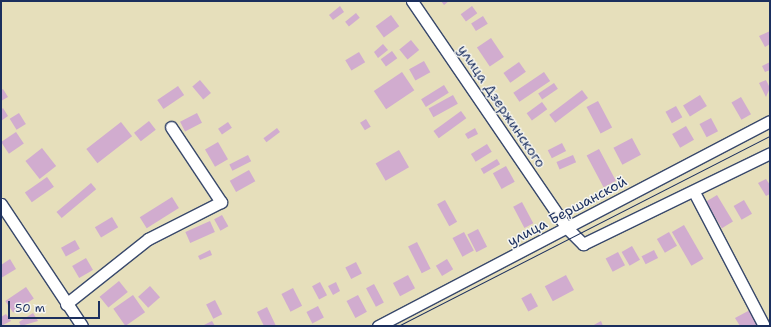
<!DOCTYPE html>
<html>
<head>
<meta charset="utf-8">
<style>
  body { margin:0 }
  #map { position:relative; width:771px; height:327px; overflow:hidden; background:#e6dfbb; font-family:"Shantell Sans",sans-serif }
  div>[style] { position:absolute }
  .building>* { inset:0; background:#d1accf; transform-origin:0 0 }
  .roads { filter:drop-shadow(1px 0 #39496c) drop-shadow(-1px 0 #39496c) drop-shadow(0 1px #39496c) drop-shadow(0 -1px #39496c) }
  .street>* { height:11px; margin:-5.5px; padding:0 5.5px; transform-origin:5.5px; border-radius:5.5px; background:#fff }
  .tram>* { height:1px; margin:-0.5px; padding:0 0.5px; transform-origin:0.5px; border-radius:0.5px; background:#1b2f5e }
  span { translate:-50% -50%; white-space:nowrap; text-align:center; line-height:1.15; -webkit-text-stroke:3px #f6f6f2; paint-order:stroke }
  .street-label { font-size:14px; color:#1b2f5e }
  .frame { position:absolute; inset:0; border:2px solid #1b2f5e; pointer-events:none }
  .scale { position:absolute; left:8px; top:301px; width:92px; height:18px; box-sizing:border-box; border:2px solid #1b2f5e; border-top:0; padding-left:5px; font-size:12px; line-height:14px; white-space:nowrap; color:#1b2f5e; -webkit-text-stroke:3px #f6f6f2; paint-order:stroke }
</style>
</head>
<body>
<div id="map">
  <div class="building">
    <i style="clip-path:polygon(441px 1px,449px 1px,444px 5px)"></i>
    <i style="clip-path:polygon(340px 6px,344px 12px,333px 20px,329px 15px)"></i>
    <i style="left:472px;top:6px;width:9px;height:14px;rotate:54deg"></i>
    <i style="left:356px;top:13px;width:6px;height:14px;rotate:51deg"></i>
    <i style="left:391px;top:15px;width:14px;height:19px;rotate:54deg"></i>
    <i style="left:483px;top:16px;width:9px;height:14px;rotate:58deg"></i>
    <i style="clip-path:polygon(770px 31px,770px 44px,765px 47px,759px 36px)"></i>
    <i style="left:491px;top:38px;width:23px;height:17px;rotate:56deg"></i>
    <i style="left:411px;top:40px;width:13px;height:15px;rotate:51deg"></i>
    <i style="clip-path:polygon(383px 44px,388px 50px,378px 58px,374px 52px)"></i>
    <i style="left:392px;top:51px;width:9px;height:14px;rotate:54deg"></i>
    <i style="left:359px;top:52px;width:12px;height:16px;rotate:59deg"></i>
    <i style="left:424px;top:61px;width:13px;height:17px;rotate:61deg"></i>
    <i style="left:519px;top:62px;width:12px;height:19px;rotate:55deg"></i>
    <i style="clip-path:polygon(770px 62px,770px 70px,765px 72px,762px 66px)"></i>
    <i style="left:402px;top:72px;width:22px;height:34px;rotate:56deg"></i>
    <i style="left:544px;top:72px;width:11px;height:37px;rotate:56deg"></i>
    <i style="left:200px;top:80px;width:17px;height:10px;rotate:50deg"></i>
    <i style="clip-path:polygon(766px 80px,770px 88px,766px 97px,759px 83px)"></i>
    <i style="left:554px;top:83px;width:7px;height:19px;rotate:56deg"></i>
    <i style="left:444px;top:85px;width:9px;height:27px;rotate:58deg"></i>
    <i style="left:178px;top:86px;width:11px;height:25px;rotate:56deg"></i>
    <i style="clip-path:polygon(3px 89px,8px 97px,1px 101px,1px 90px)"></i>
    <i style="left:582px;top:90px;width:10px;height:41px;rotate:53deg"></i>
    <i style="left:453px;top:95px;width:10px;height:28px;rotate:61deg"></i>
    <i style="left:700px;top:95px;width:13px;height:20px;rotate:58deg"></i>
    <i style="left:741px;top:97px;width:20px;height:11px;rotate:60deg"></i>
    <i style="left:598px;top:101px;width:30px;height:13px;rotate:62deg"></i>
    <i style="left:542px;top:102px;width:9px;height:19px;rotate:54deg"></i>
    <i style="left:676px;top:106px;width:13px;height:12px;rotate:61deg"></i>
    <i style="clip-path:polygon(3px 108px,8px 116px,1px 121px,1px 110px)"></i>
    <i style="left:461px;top:111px;width:9px;height:34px;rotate:54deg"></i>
    <i style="left:19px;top:113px;width:13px;height:11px;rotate:58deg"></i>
    <i style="left:197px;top:113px;width:11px;height:19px;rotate:63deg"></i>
    <i style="left:711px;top:118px;width:15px;height:13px;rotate:62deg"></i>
    <i style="left:366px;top:119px;width:9px;height:7px;rotate:58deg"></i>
    <i style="left:149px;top:121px;width:11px;height:19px;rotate:52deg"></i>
    <i style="left:121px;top:122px;width:18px;height:44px;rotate:52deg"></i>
    <i style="left:228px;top:122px;width:7px;height:12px;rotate:56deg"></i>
    <i style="left:686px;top:126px;width:16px;height:16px;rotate:60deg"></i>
    <i style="left:277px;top:128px;width:5px;height:17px;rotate:53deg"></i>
    <i style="clip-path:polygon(475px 128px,478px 134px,468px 139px,465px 134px)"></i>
    <i style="left:16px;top:132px;width:14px;height:18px;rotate:56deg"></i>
    <i style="left:632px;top:138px;width:19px;height:21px;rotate:62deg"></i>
    <i style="left:218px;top:142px;width:20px;height:15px;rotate:60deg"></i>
    <i style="left:562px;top:143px;width:9px;height:16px;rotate:63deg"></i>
    <i style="left:487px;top:144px;width:9px;height:19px;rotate:58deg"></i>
    <i style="left:42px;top:148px;width:23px;height:21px;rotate:52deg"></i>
    <i style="left:599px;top:149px;width:36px;height:14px;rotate:62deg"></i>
    <i style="left:399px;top:150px;width:20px;height:27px;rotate:60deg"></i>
    <i style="left:248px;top:155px;width:7px;height:21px;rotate:63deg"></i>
    <i style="left:573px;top:155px;width:8px;height:18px;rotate:67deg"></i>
    <i style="left:497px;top:159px;width:6px;height:19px;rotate:59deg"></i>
    <i style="left:506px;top:166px;width:18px;height:15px;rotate:61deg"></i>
    <i style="left:249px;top:170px;width:13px;height:22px;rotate:61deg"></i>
    <i style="left:47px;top:177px;width:12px;height:27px;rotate:55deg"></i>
    <i style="clip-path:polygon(766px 179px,770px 185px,770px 194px,766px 196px,758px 183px)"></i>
    <i style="left:91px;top:183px;width:8px;height:45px;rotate:50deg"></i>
    <i style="left:717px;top:195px;width:31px;height:13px;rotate:59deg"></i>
    <i style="left:172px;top:197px;width:13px;height:38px;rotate:58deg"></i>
    <i style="left:445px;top:200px;width:25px;height:9px;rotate:61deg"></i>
    <i style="left:744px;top:200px;width:16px;height:12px;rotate:60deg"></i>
    <i style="left:522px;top:202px;width:24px;height:10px;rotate:62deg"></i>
    <i style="left:222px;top:215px;width:13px;height:9px;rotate:61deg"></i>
    <i style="left:112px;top:217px;width:12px;height:20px;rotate:59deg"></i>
    <i style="left:210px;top:221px;width:12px;height:27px;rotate:66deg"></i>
    <i style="left:684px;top:225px;width:39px;height:14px;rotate:60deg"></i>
    <i style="left:478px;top:229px;width:20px;height:12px;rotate:63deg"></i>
    <i style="left:464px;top:232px;width:21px;height:13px;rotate:62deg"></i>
    <i style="left:669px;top:232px;width:16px;height:14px;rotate:60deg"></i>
    <i style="left:75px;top:240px;width:10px;height:16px;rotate:61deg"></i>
    <i style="left:417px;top:242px;width:30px;height:10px;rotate:63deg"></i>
    <i style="left:632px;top:246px;width:16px;height:12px;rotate:60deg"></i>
    <i style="clip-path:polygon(210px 250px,212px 255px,200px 260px,198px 256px)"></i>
    <i style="left:654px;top:250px;width:9px;height:14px;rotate:63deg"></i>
    <i style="left:618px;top:252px;width:15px;height:14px;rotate:62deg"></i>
    <i style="left:86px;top:258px;width:14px;height:16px;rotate:60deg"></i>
    <i style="clip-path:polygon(10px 259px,16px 269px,1px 278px,1px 265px)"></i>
    <i style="left:447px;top:259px;width:12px;height:13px;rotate:59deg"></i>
    <i style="left:356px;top:262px;width:13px;height:12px;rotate:63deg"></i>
    <i style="left:408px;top:275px;width:15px;height:17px;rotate:62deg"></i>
    <i style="left:566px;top:275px;width:17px;height:24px;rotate:62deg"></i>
    <i style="left:119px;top:281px;width:14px;height:25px;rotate:51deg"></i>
    <i style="left:320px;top:282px;width:15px;height:9px;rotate:62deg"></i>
    <i style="clip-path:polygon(336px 282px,340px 291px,333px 295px,328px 286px)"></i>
    <i style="left:374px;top:284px;width:21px;height:9px;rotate:62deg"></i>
    <i style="left:150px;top:286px;width:15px;height:16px;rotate:48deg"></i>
    <i style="left:26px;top:287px;width:14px;height:25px;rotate:56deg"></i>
    <i style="left:293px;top:288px;width:20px;height:13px;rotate:63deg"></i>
    <i style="left:531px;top:293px;width:15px;height:11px;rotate:62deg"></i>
    <i style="left:133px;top:295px;width:21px;height:24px;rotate:55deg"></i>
    <i style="left:358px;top:295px;width:19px;height:13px;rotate:62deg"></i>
    <i style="left:215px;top:300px;width:16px;height:10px;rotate:63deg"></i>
    <i style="left:318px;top:306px;width:13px;height:13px;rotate:63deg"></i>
    <i style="clip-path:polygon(267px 307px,276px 326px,264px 326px,257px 312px)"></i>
    <i style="clip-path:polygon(750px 310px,760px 326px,740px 326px,735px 318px)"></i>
    <i style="clip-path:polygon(33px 313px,38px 321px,21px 326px,19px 322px)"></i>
    <i style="clip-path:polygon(6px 314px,11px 321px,1px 326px,1px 317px)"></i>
    <i style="clip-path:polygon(212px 321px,215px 326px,202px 326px)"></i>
    <i style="clip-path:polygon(601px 321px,603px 326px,592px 326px)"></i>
  </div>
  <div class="roads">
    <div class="street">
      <i style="left:412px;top:1px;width:275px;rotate:55.7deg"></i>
      <i style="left:567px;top:228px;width:23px;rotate:45deg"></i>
      <i style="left:583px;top:244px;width:208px;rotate:-25.9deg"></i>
      <i style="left:694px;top:192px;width:151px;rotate:62.4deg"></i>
      <i style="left:1px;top:204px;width:146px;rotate:56.4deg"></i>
      <i style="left:66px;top:304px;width:105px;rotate:-38.4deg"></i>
      <i style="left:148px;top:239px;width:82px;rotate:-26.9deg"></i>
      <i style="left:221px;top:202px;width:90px;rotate:-123.7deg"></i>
      <i style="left:378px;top:326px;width:442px;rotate:-27.6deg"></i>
    </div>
  </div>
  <div class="tram">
    <i style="left:398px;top:326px;width:418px;rotate:-27.1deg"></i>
  </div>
  <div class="street-label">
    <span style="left:502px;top:106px;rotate:56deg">улица Дзержинского</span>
    <span style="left:567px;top:211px;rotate:-28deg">улица Бершанской</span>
  </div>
  <div class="frame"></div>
  <div class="scale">50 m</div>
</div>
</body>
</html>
